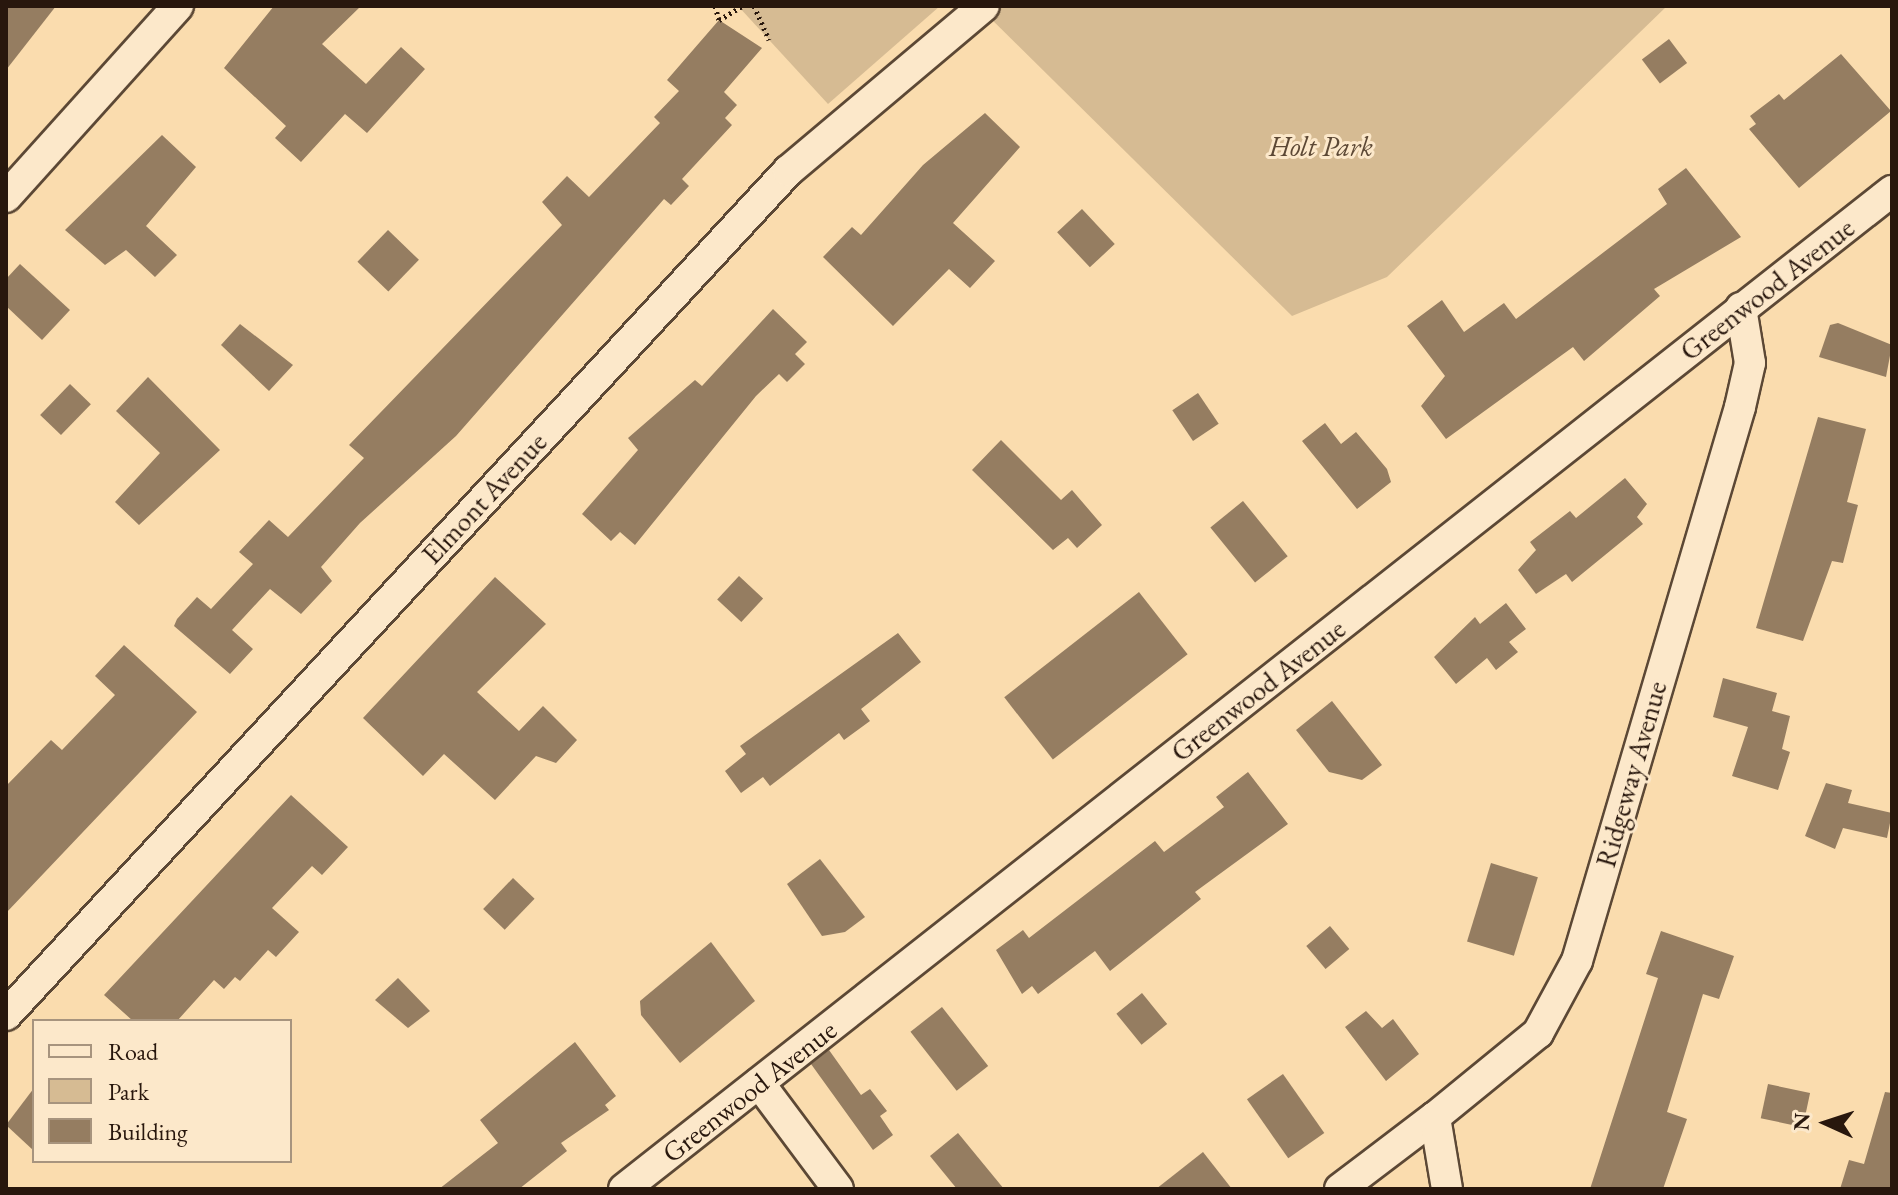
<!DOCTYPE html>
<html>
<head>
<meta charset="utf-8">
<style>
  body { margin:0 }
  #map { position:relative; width:1898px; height:1195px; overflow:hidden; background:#fadcae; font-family:"EB Garamond",serif }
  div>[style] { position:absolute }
  .green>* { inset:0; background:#d6bb93 }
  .building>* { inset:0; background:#957d61; transform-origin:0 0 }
  .path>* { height:5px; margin-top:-2.5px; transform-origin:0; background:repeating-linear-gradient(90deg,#28170d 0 2px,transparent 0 6px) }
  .roads { filter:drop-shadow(2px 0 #5c4835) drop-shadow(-2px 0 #5c4835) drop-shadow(0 2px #5c4835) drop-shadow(0 -2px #5c4835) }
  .street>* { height:30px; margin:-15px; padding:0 15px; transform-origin:15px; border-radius:15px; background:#fce8ca }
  span { translate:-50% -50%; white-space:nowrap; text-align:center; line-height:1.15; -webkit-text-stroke:6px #fce8ca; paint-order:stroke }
  .park-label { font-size:28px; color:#5c4835; font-style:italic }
  .street-label { font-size:28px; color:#28170d }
  .frame { position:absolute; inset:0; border:8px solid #28170d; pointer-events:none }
  .legend { position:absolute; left:32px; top:1019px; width:260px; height:144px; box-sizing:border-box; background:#fce8ca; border:2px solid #a7947e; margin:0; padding:10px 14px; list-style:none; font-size:24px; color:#28170d }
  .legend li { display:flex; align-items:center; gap:16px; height:40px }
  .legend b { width:40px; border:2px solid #a7947e }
  .north { position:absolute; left:1786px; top:1083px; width:80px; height:80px; -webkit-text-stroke:6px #fce8ca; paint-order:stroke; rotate:273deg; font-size:22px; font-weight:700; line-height:32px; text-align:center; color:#28170d }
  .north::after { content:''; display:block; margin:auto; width:28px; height:36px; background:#28170d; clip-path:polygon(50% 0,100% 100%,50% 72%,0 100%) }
</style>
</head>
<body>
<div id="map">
  <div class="green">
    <i style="clip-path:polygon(738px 6px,940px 6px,828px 104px)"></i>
    <i style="clip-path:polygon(978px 6px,1667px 6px,1387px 277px,1292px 316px)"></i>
  </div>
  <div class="building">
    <i style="clip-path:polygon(6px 6px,56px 6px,6px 70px)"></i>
    <i style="clip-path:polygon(274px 6px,361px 6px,322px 44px,366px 84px,401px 47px,425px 69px,367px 133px,345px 114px,301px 162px,275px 138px,286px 126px,224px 68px)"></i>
    <i style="clip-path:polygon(719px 20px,762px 48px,724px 92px,737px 105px,725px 118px,732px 125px,682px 179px,689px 186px,671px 205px,664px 199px,456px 436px,360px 523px,321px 567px,332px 581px,301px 614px,270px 589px,232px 630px,253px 649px,230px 674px,174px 626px,177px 619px,197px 597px,211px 609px,253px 564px,239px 552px,269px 520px,288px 537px,364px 458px,349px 445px,562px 225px,542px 202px,567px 176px,589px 197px,660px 123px,654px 117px,679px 91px,667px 80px)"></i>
    <i style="left:1669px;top:39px;width:30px;height:34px;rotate:53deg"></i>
    <i style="clip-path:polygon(1841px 54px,1891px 111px,1799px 188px,1749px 129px,1756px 124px,1750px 116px,1779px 94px,1784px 100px)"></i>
    <i style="clip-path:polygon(985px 113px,1020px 147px,953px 223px,995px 261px,970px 288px,949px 269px,893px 326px,823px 257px,852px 227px,861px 235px,923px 165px)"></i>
    <i style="clip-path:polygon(162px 135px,196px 167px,146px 226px,177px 255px,155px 277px,126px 250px,105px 265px,65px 230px)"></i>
    <i style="clip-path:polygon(1686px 168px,1741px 237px,1654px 289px,1660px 296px,1584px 361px,1573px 347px,1446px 439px,1421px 406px,1445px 376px,1407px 326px,1442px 300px,1464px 332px,1504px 303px,1516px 319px,1667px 204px,1658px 189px)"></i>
    <i style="left:1082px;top:209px;width:48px;height:34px;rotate:47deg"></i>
    <i style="left:388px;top:230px;width:43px;height:44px;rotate:44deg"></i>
    <i style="clip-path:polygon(20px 264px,70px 310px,42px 340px,6px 306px,6px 279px)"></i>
    <i style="clip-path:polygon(773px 309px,807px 342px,795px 354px,805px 364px,787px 382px,779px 374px,756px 396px,635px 545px,620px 532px,611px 541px,582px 514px,638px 450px,628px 438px,695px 380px,702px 386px)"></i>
    <i style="clip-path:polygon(1838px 323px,1892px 345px,1886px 377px,1819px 357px,1830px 325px)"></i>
    <i style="clip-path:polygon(240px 324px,293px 365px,269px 391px,221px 345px)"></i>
    <i style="clip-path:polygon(148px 377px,220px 450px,139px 525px,115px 502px,160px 453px,116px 411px)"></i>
    <i style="left:70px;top:384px;width:29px;height:43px;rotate:44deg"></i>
    <i style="left:1198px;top:393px;width:37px;height:31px;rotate:56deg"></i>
    <i style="clip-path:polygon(1818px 417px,1866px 429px,1847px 502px,1858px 505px,1843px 563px,1832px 561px,1803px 641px,1756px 628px)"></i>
    <i style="clip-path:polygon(1325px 423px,1341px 444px,1356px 432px,1387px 469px,1391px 482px,1357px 509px,1302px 441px)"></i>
    <i style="clip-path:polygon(1001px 440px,1061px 500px,1072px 490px,1102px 525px,1077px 548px,1068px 538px,1053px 550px,972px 470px)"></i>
    <i style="clip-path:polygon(1625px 478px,1647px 504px,1637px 517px,1643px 524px,1572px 582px,1566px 574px,1536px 594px,1518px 570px,1536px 550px,1530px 542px,1570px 511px,1576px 518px)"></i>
    <i style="left:1243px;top:501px;width:71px;height:42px;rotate:51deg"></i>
    <i style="left:739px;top:576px;width:33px;height:32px;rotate:43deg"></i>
    <i style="clip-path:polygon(495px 577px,546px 624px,477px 692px,519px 731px,543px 706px,577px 740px,556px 763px,536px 756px,495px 800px,444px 754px,423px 776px,363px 718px)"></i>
    <i style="left:1139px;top:592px;width:79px;height:171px;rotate:52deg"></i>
    <i style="clip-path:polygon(1506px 603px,1526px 629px,1509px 642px,1518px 652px,1496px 670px,1487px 658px,1456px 684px,1434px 657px,1475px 617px,1480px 624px)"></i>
    <i style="clip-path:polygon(898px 633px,921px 662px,861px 709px,870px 721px,844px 740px,839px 733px,770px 786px,763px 777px,741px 793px,725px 771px,746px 754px,740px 746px)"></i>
    <i style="clip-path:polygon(124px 645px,197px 712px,6px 913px,6px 786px,51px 740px,62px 750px,115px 695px,95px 676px)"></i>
    <i style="clip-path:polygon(1723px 678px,1777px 693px,1772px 711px,1790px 716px,1782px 749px,1790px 752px,1778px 790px,1732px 776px,1748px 727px,1713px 717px)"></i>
    <i style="clip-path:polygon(1332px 701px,1382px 765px,1362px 780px,1329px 772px,1296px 730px)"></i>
    <i style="clip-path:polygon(1248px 772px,1288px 824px,1195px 892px,1201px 899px,1110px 971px,1095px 951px,1038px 994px,1032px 986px,1022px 994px,996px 950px,1023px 930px,1029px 938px,1155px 841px,1164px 852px,1224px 807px,1216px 797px)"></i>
    <i style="clip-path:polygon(1826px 783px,1852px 790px,1848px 803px,1892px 813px,1887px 838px,1843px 828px,1835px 849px,1805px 836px)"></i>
    <i style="clip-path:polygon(291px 795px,348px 847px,322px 875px,312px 866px,272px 908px,299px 932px,276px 957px,268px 950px,240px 981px,235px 977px,224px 989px,214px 980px,177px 1021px,133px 1021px,104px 995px)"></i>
    <i style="clip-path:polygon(820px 859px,865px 917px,845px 932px,822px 936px,787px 884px)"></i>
    <i style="left:1491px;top:863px;width:49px;height:82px;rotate:17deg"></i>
    <i style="left:513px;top:878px;width:30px;height:43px;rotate:44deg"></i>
    <i style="left:1330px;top:926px;width:30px;height:31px;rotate:50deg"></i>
    <i style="clip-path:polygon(1661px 931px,1734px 956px,1719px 999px,1703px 994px,1667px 1112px,1687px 1119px,1663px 1189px,1590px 1189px,1658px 978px,1646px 974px)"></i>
    <i style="clip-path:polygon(711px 942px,755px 1001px,680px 1063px,641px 1015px,640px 1001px)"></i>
    <i style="clip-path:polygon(398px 978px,430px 1011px,408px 1028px,375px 1000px)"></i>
    <i style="left:1142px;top:993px;width:40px;height:33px;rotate:51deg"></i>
    <i style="left:942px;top:1007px;width:75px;height:40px;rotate:52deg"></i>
    <i style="clip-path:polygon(1366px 1011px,1382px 1028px,1393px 1019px,1419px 1054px,1386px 1081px,1345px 1027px)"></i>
    <i style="clip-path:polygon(575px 1042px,616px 1096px,605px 1105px,609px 1110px,561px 1143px,567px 1151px,519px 1189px,439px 1189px,498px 1143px,480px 1120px)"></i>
    <i style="clip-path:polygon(829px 1050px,861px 1095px,870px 1089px,887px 1111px,880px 1116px,893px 1135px,873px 1150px,811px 1064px)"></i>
    <i style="left:1283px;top:1074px;width:72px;height:44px;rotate:55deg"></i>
    <i style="left:1768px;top:1084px;width:43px;height:35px;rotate:12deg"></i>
    <i style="clip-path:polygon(34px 1088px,34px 1151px,6px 1125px)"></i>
    <i style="clip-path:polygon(1885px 1092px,1892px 1093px,1892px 1189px,1840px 1189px,1849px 1160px,1864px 1164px)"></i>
    <i style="clip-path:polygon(958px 1133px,1004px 1189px,957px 1189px,930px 1156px)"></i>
    <i style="clip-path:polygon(1203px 1152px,1232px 1189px,1156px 1189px)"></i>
  </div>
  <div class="path">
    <i style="left:715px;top:6px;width:15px;rotate:74deg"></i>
    <i style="left:719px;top:20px;width:27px;rotate:-31deg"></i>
    <i style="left:754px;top:6px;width:37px;rotate:66deg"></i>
  </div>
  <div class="roads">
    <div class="street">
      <i style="left:6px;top:197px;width:257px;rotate:-48deg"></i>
      <i style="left:6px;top:1015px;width:1151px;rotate:-47.18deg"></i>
      <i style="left:788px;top:171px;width:256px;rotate:-40.1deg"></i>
      <i style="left:759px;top:1083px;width:132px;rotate:53.3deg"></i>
      <i style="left:624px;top:1189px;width:1614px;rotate:-38.21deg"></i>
      <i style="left:1340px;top:1189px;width:119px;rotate:-37.2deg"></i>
      <i style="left:1447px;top:1189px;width:73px;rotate:-99.5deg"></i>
      <i style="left:1435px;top:1117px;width:133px;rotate:-39.2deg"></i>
      <i style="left:1538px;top:1033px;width:82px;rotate:-61.6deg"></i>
      <i style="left:1577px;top:961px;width:577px;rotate:-73.6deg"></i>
      <i style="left:1740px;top:407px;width:45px;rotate:-77.2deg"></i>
      <i style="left:1750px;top:363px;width:56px;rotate:-99.3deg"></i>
    </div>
  </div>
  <div class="park-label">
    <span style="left:1321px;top:146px">Holt Park</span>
  </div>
  <div class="street-label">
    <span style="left:1767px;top:289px;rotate:-38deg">Greenwood Avenue</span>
    <span style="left:484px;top:498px;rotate:-47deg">Elmont Avenue</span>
    <span style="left:1258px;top:690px;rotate:-38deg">Greenwood Avenue</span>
    <span style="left:1631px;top:774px;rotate:-74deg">Ridgeway Avenue</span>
    <span style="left:749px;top:1091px;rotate:-38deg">Greenwood Avenue</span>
  </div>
  <div class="frame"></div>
  <ul class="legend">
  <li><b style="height:10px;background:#fce8ca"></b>Road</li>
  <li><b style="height:22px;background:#d6bb93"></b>Park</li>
  <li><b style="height:22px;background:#957d61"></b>Building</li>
  </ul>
  <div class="north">N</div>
</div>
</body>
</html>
